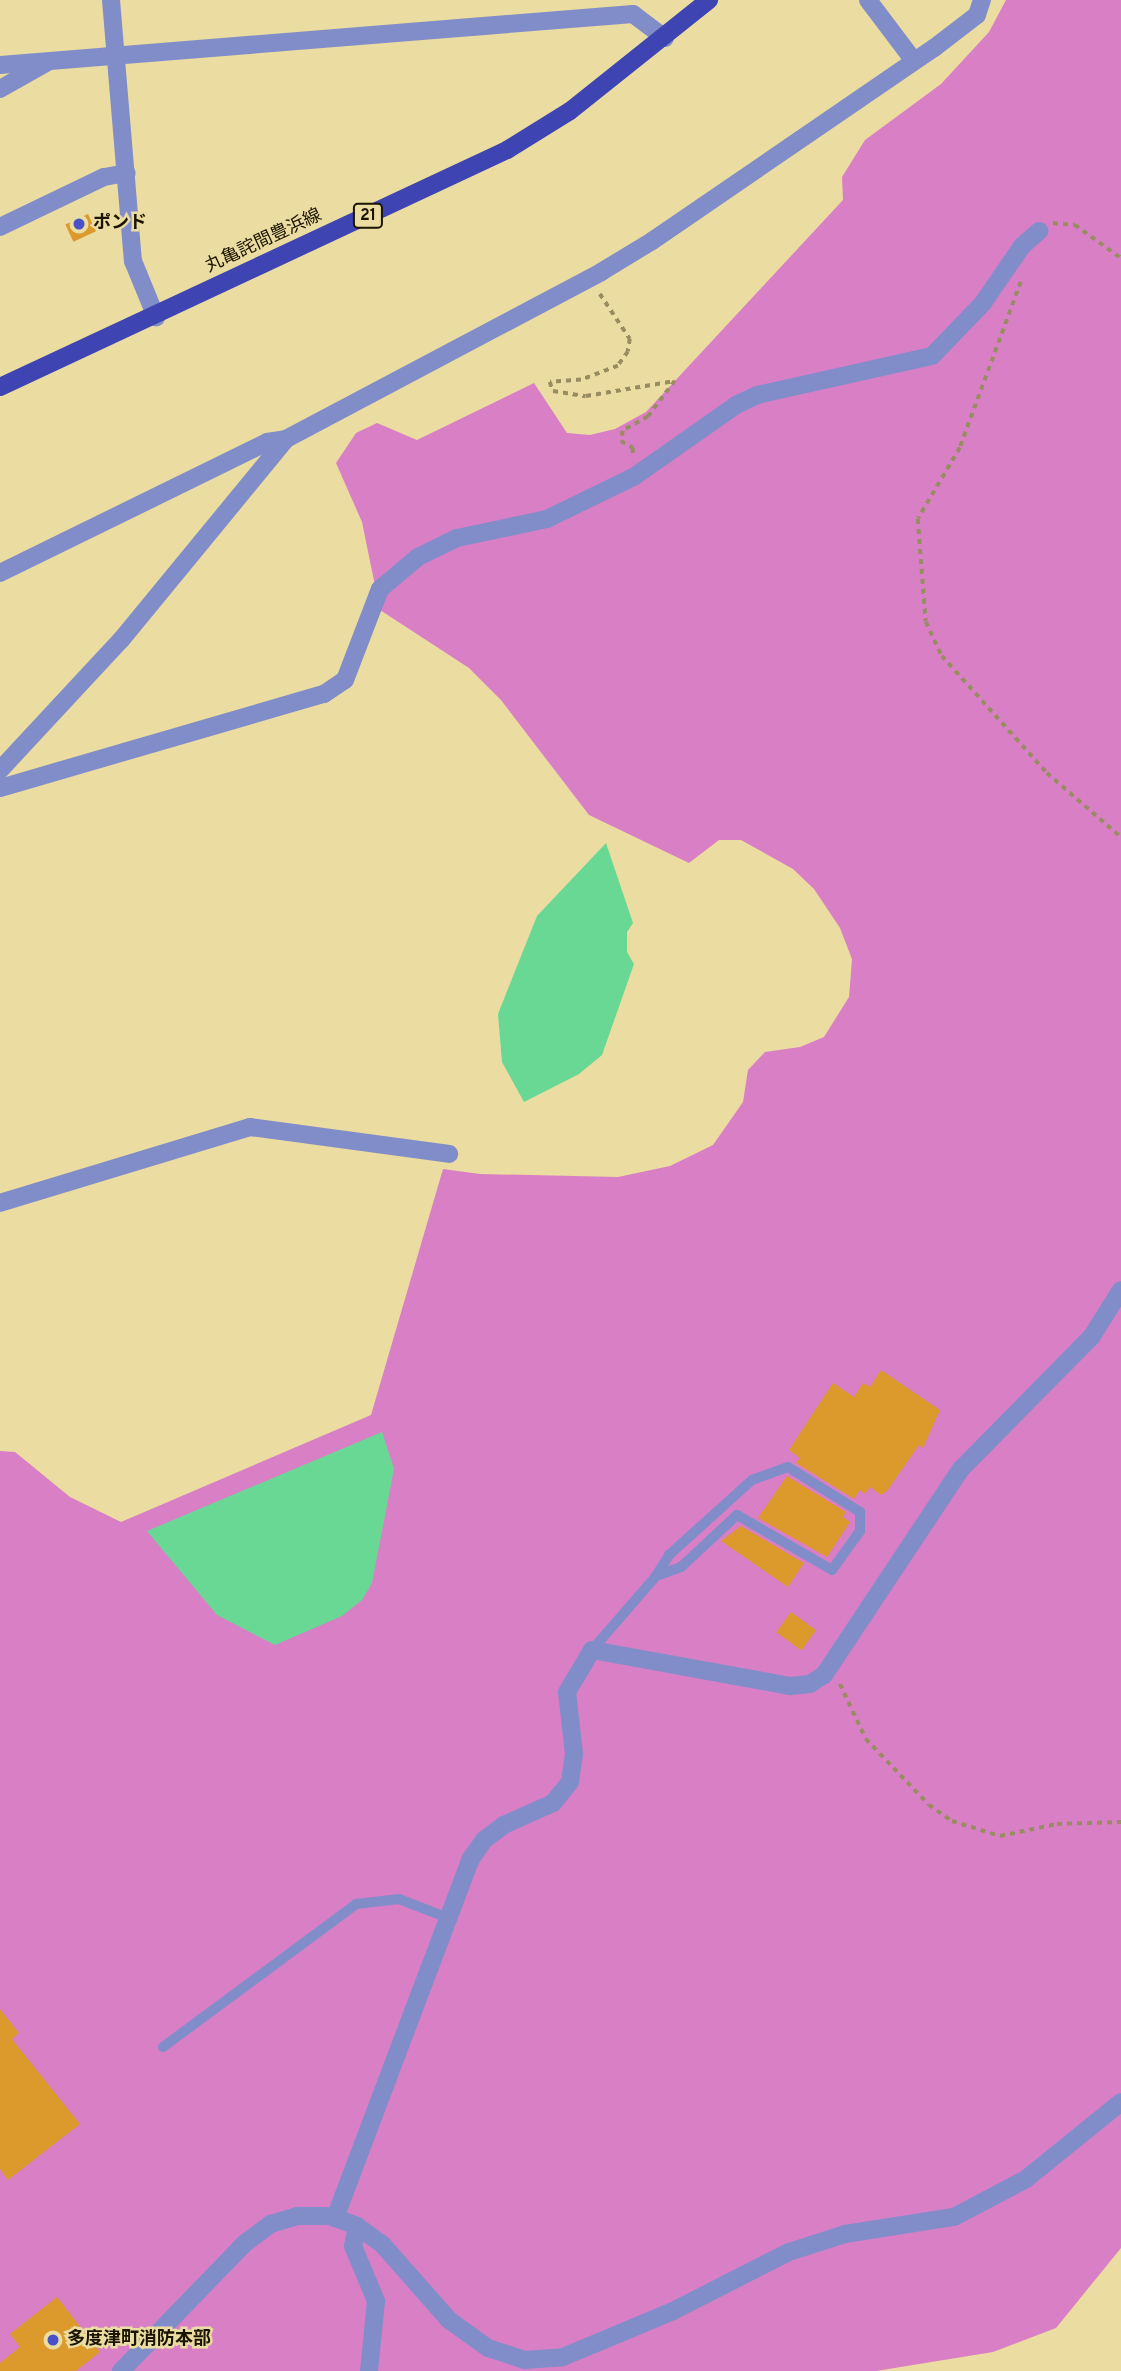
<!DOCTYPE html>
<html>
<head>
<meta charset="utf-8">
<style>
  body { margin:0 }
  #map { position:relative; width:1121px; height:2371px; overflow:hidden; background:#ebdca1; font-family:Overpass,"Noto Sans JP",sans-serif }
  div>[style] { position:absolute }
  .forest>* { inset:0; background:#d87fc6 }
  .water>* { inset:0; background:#69d894 }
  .building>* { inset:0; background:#dc9a2c; transform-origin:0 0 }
  .path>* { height:3.5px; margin-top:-1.75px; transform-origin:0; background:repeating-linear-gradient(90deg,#988c61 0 5px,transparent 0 10px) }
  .service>* { height:10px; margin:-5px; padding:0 5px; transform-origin:5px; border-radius:5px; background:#818dc9 }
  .minor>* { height:18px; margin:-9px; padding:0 9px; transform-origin:9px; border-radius:9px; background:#818dc9 }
  .tertiary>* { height:18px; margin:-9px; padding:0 9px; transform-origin:9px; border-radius:9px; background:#818dc9 }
  .primary>* { height:18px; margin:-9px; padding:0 9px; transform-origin:9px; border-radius:9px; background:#3e44b1 }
  .dots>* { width:19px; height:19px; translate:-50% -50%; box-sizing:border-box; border:4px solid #ebdca1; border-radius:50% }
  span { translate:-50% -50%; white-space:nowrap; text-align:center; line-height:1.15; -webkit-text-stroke:5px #ebdca1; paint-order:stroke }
  .shield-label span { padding:2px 5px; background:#ebdca1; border:2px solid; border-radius:5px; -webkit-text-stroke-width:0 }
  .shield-label { font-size:16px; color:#1a1401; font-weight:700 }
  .poi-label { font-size:18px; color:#1a1401; font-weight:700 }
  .left { translate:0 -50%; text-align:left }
  .street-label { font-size:18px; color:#1a1401 }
</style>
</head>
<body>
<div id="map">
  <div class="forest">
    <i style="clip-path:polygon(1006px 0,1121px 0,1121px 2248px,1056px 2328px,993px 2352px,876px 2371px,0 2371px,0 1451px,15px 1452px,70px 1497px,121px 1522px,371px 1415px,443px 1169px,480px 1174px,618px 1177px,670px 1166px,713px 1145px,743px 1102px,748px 1070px,765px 1052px,800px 1047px,824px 1037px,849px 997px,852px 959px,840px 928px,814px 889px,793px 869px,741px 840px,719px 840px,689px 863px,589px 815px,501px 700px,469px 668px,380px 610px,362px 522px,336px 463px,356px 433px,377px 423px,417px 440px,534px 383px,567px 433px,590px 435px,615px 429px,646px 412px,843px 200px,842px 177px,865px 140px,941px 84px,989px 32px)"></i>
  </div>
  <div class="water">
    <i style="clip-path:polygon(606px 843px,633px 923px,627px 932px,627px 952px,634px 964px,602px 1055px,579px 1074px,524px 1102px,502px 1062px,498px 1014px,537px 916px)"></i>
    <i style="clip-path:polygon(382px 1432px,394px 1469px,372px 1583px,362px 1600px,342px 1616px,275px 1645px,217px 1615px,147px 1531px)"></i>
  </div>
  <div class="building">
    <i style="left:88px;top:214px;width:19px;height:25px;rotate:65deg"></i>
    <i style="clip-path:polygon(881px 1370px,940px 1410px,923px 1448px,919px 1445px,887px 1491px,881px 1495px,870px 1487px,865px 1494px,860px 1490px,854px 1499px,796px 1463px,800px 1458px,789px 1450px,833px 1383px,854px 1397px,863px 1383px,870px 1387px)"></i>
    <i style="clip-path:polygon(787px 1476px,846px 1512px,843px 1517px,850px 1522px,827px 1557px,758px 1518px)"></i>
    <i style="clip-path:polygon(741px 1526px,804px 1563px,788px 1587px,721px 1541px)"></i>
    <i style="left:791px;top:1612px;width:31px;height:25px;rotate:36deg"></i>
    <i style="clip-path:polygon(0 2009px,19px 2033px,12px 2039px,80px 2124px,8px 2180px,0 2169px)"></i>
    <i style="clip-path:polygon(57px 2297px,100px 2352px,76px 2371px,0 2371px,0 2363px,20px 2347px,10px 2334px)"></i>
  </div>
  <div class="path">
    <i style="left:1053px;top:223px;width:22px;rotate:5deg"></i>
    <i style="left:1075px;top:225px;width:57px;rotate:35.7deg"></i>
    <i style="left:1021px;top:282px;width:177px;rotate:110.2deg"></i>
    <i style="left:960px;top:448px;width:82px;rotate:120.6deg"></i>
    <i style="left:918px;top:519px;width:103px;rotate:85.6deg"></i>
    <i style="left:926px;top:622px;width:38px;rotate:65deg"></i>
    <i style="left:942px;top:656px;width:157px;rotate:48.1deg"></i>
    <i style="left:1047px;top:773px;width:98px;rotate:40.9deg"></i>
    <i style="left:600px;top:294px;width:54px;rotate:56.3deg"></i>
    <i style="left:630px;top:339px;width:13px;rotate:99deg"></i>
    <i style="left:628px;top:352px;width:17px;rotate:126deg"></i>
    <i style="left:618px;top:366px;width:40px;rotate:159deg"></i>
    <i style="left:581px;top:380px;width:31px;rotate:176deg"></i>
    <i style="left:550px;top:382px;width:9px;rotate:72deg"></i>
    <i style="left:553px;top:391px;width:33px;rotate:9deg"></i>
    <i style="left:586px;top:396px;width:90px;rotate:-9.6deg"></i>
    <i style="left:675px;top:381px;width:45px;rotate:126.9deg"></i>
    <i style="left:648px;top:417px;width:29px;rotate:151deg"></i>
    <i style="left:623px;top:431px;width:10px;rotate:101deg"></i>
    <i style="left:621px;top:441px;width:14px;rotate:30deg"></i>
    <i style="left:633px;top:448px;width:8px;rotate:90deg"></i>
    <i style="left:840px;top:1684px;width:61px;rotate:64.7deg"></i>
    <i style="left:866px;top:1739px;width:91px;rotate:46.3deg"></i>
    <i style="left:929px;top:1805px;width:28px;rotate:35deg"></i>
    <i style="left:952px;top:1821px;width:50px;rotate:17.4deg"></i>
    <i style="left:1000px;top:1836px;width:58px;rotate:-11.9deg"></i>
    <i style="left:1057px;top:1824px;width:64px;rotate:-1.8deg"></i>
  </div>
  <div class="service">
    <i style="left:592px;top:1650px;width:98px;rotate:-49.1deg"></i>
    <i style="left:656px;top:1576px;width:25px;rotate:-58deg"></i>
    <i style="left:669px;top:1555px;width:112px;rotate:-42.1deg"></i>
    <i style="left:752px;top:1480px;width:38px;rotate:-20deg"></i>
    <i style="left:788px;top:1467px;width:85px;rotate:32deg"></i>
    <i style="left:860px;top:1512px;width:19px;rotate:90deg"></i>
    <i style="left:860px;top:1531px;width:48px;rotate:125.7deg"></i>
    <i style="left:832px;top:1570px;width:110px;rotate:-149.9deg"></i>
    <i style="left:737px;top:1515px;width:76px;rotate:137.1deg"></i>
    <i style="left:681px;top:1567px;width:27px;rotate:160deg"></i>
    <i style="left:163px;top:2047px;width:240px;rotate:-36.5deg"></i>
    <i style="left:356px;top:1904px;width:43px;rotate:-6.6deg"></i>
    <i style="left:399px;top:1899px;width:53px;rotate:21.2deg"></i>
  </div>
  <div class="minor">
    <i style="left:868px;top:0;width:76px;rotate:53deg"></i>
    <i style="left:0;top:65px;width:635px;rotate:-4.61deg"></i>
    <i style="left:633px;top:14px;width:40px;rotate:37deg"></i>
    <i style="left:0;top:89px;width:53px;rotate:-29.5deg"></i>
    <i style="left:0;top:227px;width:115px;rotate:-25.7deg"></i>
    <i style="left:104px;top:177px;width:23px;rotate:-10deg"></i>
    <i style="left:0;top:573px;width:297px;rotate:-26.1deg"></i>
    <i style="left:267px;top:442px;width:19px;rotate:-9deg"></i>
    <i style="left:0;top:770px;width:178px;rotate:-47.1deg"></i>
    <i style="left:121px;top:640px;width:260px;rotate:-50.6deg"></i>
    <i style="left:286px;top:439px;width:357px;rotate:-27.9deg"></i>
    <i style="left:601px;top:272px;width:60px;rotate:-31.3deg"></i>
    <i style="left:652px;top:241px;width:342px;rotate:-34.4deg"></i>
    <i style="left:934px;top:48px;width:54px;rotate:-37.5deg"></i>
    <i style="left:977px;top:15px;width:16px;rotate:-72deg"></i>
    <i style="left:0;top:788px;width:337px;rotate:-16.2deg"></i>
    <i style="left:324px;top:694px;width:25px;rotate:-34deg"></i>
    <i style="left:345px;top:680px;width:97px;rotate:-69deg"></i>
    <i style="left:380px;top:589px;width:50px;rotate:-40.1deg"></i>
    <i style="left:418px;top:557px;width:43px;rotate:-26deg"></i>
    <i style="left:457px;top:538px;width:92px;rotate:-11.9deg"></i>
    <i style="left:547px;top:519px;width:98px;rotate:-26deg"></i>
    <i style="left:635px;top:476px;width:123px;rotate:-35.1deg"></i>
    <i style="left:736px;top:405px;width:23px;rotate:-25deg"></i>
    <i style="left:757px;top:395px;width:179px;rotate:-12.6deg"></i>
    <i style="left:932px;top:356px;width:74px;rotate:-46.1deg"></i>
    <i style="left:983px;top:303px;width:69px;rotate:-55.6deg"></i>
    <i style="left:1022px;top:246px;width:23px;rotate:-41deg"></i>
    <i style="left:0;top:1203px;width:261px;rotate:-16.9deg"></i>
    <i style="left:250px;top:1127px;width:201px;rotate:7.7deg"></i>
    <i style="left:357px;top:2226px;width:20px;rotate:101deg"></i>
    <i style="left:353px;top:2246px;width:60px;rotate:67.3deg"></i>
    <i style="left:376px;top:2301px;width:70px;rotate:95.7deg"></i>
  </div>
  <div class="tertiary">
    <i style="left:111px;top:0;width:262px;rotate:85.2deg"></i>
    <i style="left:133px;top:261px;width:61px;rotate:67.7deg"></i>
    <i style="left:335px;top:2218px;width:383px;rotate:-69.3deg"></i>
    <i style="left:470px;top:1860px;width:24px;rotate:-55deg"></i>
    <i style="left:484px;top:1840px;width:25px;rotate:-37deg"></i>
    <i style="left:504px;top:1825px;width:54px;rotate:-24.2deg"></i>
    <i style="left:553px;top:1803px;width:27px;rotate:-51deg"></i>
    <i style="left:570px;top:1782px;width:28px;rotate:-82deg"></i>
    <i style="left:574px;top:1754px;width:62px;rotate:-96.4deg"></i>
    <i style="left:567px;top:1692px;width:49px;rotate:-59.2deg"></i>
    <i style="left:592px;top:1650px;width:202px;rotate:10.3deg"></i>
    <i style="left:791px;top:1686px;width:19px;rotate:-6deg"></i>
    <i style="left:810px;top:1684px;width:17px;rotate:-33deg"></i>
    <i style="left:824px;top:1675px;width:247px;rotate:-56.4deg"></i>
    <i style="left:961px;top:1469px;width:187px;rotate:-45.4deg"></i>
    <i style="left:1092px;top:1336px;width:54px;rotate:-57.8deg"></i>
    <i style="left:121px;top:2371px;width:177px;rotate:-45.9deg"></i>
    <i style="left:244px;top:2244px;width:34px;rotate:-37deg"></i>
    <i style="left:271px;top:2224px;width:28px;rotate:-17deg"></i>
    <i style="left:298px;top:2216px;width:32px"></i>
    <i style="left:330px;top:2216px;width:29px;rotate:20deg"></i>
    <i style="left:357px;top:2226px;width:31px;rotate:36deg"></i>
    <i style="left:382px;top:2244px;width:101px;rotate:48.6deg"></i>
    <i style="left:449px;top:2320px;width:48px;rotate:35.7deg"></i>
    <i style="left:488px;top:2348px;width:38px;rotate:18deg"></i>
    <i style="left:524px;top:2360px;width:39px;rotate:-4deg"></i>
    <i style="left:563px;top:2357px;width:119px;rotate:-22.7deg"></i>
    <i style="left:673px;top:2311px;width:130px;rotate:-27deg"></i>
    <i style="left:789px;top:2252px;width:59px;rotate:-17.8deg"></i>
    <i style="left:845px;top:2234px;width:110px;rotate:-8.9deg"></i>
    <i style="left:954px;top:2217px;width:81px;rotate:-27.8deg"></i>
    <i style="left:1026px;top:2179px;width:122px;rotate:-39deg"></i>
  </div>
  <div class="primary">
    <i style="left:0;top:387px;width:560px;rotate:-25.05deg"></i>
    <i style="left:507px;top:150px;width:74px;rotate:-31.8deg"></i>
    <i style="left:570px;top:111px;width:178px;rotate:-38.6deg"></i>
  </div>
  <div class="dots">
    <i style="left:79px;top:224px;background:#4951c6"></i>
    <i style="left:53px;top:2340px;background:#4951c6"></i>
  </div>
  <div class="shield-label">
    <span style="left:368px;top:216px">21</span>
  </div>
  <div class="poi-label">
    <span class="left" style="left:93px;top:224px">ポンド</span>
    <span class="left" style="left:67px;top:2340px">多度津町消防本部</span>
  </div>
  <div class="street-label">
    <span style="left:264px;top:242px;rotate:-25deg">丸亀詫間豊浜線</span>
  </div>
</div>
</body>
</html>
